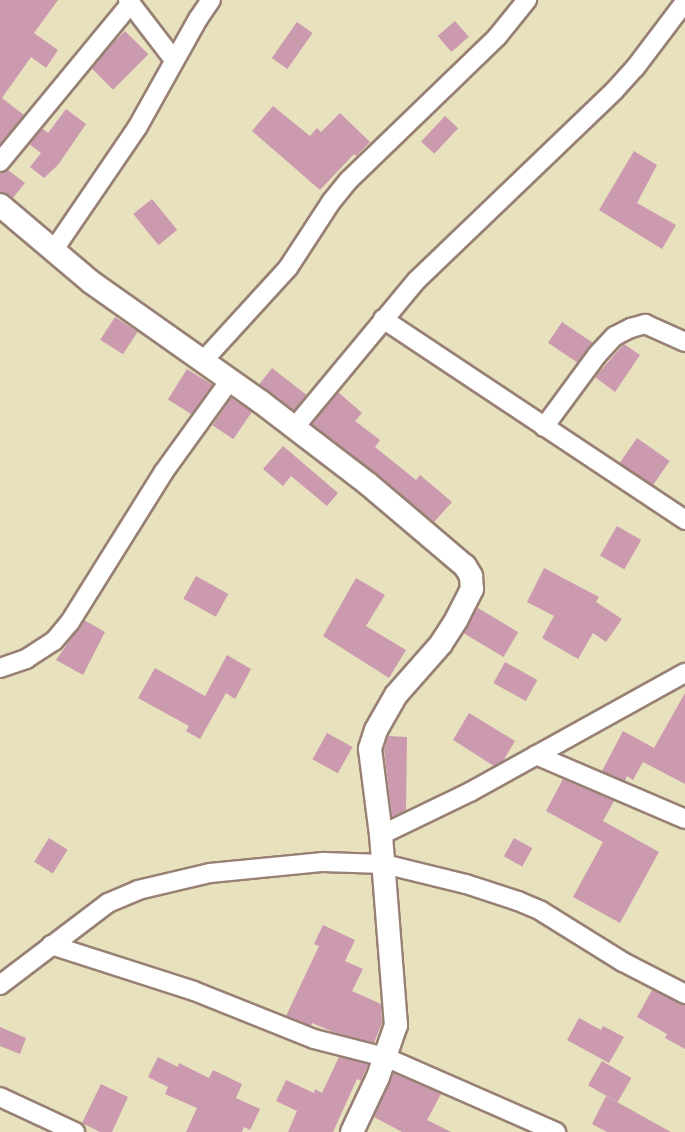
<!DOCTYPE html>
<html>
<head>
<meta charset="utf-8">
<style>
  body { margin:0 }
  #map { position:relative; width:685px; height:1132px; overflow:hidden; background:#e7e1be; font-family:"Patrick Hand",sans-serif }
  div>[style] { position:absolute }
  .building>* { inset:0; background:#cb9aaf; transform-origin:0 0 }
  .roads { filter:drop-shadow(2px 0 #988074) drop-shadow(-2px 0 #988074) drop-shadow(0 2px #988074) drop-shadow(0 -2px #988074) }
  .minor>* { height:18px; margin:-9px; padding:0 9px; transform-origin:9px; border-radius:9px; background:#fff }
  .tertiary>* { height:22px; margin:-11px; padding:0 11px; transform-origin:11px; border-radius:11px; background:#fff }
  span { translate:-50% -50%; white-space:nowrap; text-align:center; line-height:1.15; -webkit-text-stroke:6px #f6f6f2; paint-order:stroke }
</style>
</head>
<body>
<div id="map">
  <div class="building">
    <i style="clip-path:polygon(0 0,58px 0,34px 33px,58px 50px,46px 68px,31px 57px,2px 98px,24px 115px,0 144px)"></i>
    <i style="left:455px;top:21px;width:21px;height:23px;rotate:49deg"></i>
    <i style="left:297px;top:22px;width:19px;height:44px;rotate:35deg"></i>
    <i style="left:125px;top:31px;width:33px;height:50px;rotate:45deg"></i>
    <i style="clip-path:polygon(273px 106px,310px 136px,317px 128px,321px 132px,340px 113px,370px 142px,356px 156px,354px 154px,320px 190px,252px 131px)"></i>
    <i style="clip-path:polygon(66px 109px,86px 124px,58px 165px,44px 178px,30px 167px,41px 153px,29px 144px,42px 128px,48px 133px)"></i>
    <i style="left:445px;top:116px;width:18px;height:35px;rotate:43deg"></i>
    <i style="clip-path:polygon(634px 151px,657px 165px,637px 203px,676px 225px,662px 249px,599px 210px)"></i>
    <i style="clip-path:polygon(8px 170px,25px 183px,13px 198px,0 192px,0 173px)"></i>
    <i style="left:152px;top:199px;width:40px;height:24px;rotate:51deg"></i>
    <i style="left:115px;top:317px;width:27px;height:27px;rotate:33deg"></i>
    <i style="left:562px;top:322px;width:37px;height:25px;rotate:34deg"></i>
    <i style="clip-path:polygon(624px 344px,640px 355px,615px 392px,595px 377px)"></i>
    <i style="left:272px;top:368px;width:44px;height:21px;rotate:38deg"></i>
    <i style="left:187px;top:369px;width:31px;height:36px;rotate:32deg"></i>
    <i style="clip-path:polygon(338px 392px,362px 413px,355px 421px,380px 440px,375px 447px,416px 480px,420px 475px,452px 502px,434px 522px,312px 424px)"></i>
    <i style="left:231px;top:398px;width:25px;height:33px;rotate:34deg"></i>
    <i style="left:637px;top:438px;width:40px;height:31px;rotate:35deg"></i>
    <i style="clip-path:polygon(283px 446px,338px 493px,327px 506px,291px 476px,283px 486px,263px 469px)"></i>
    <i style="left:617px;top:526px;width:28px;height:34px;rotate:30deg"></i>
    <i style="clip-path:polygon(544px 568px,599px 597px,596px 602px,622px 619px,606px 642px,593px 633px,578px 659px,542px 638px,554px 616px,527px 602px)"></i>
    <i style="left:196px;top:576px;width:37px;height:26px;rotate:29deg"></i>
    <i style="clip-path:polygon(356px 578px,385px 595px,366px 626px,406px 650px,389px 678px,323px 636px)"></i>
    <i style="left:478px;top:608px;width:47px;height:29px;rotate:31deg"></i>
    <i style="clip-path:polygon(84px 620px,105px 632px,83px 675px,56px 660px)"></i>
    <i style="clip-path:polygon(227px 655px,251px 669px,235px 699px,226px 693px,200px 739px,186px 731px,189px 726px,138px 698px,155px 668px,205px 696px)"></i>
    <i style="left:505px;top:662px;width:37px;height:24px;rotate:29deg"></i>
    <i style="clip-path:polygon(685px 693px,685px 784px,643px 762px,633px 780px,627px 776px,625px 781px,602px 771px,623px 731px,654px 748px)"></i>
    <i style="clip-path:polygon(469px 713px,515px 741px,503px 761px,494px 766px,453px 740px)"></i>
    <i style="left:327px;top:733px;width:29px;height:30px;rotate:29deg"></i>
    <i style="clip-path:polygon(388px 736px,407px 737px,406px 810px,392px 817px,384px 750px)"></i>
    <i style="clip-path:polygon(563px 779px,614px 801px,603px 821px,659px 852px,620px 923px,573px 897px,603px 842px,546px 811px)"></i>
    <i style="left:49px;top:838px;width:22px;height:28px;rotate:32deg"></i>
    <i style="left:514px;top:838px;width:21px;height:21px;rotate:29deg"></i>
    <i style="clip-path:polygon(323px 925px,355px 940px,345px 961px,363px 969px,352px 991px,381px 1004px,382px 1023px,374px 1043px,333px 1032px,312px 1023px,311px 1026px,286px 1016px,319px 946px,314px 944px)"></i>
    <i style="clip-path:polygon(652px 990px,685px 1005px,685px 1049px,665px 1038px,667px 1034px,637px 1017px)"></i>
    <i style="clip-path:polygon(579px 1018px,601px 1030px,603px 1026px,624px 1037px,609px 1063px,567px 1040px)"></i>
    <i style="clip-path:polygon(0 1027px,26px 1038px,20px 1054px,0 1046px)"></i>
    <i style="clip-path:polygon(158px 1057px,178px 1067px,179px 1063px,209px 1078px,213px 1070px,242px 1084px,236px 1098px,260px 1109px,250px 1130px,244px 1127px,242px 1132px,186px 1132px,197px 1108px,165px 1094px,168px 1087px,148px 1077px)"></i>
    <i style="clip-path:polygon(339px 1057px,368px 1064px,361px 1081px,357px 1079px,333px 1132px,288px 1132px,297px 1111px,276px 1101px,286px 1080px,314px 1093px,315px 1089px,322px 1093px)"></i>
    <i style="left:602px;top:1061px;width:34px;height:28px;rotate:30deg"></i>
    <i style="clip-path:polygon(394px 1073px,441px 1094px,427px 1120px,451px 1132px,402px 1132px,374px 1117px)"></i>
    <i style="clip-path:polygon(101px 1084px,128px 1097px,112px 1132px,100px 1132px,82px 1123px)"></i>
    <i style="clip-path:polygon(606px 1096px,671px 1132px,607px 1132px,592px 1124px)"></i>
  </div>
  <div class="roads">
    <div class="minor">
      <i style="left:128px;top:0;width:76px;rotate:52.5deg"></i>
      <i style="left:0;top:162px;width:206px;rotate:-50.5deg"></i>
      <i style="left:53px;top:251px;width:149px;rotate:-55.7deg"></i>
      <i style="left:137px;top:128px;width:125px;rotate:-60.8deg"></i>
      <i style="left:198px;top:19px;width:23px;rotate:-56deg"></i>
      <i style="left:383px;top:319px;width:363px;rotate:33.6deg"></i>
      <i style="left:203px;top:361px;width:126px;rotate:-47.6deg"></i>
      <i style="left:288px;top:268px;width:79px;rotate:-56.9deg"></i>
      <i style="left:331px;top:202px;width:28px;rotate:-51deg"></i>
      <i style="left:349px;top:180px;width:206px;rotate:-44deg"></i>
      <i style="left:497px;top:37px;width:48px;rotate:-51deg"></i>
      <i style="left:544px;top:427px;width:89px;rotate:-53.6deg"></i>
      <i style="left:597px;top:355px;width:26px;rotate:-47deg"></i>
      <i style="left:615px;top:336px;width:18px;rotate:-27deg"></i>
      <i style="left:631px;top:328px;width:15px;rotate:-16deg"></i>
      <i style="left:645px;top:324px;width:44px;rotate:24.2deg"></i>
      <i style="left:294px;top:428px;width:192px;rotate:-50.3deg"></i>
      <i style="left:417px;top:280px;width:273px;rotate:-43.8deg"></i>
      <i style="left:614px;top:91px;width:31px;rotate:-48deg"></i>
      <i style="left:635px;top:68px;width:83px;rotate:-52.9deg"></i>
      <i style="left:0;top:668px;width:28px;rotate:-19deg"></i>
      <i style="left:26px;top:659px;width:33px;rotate:-33deg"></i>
      <i style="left:54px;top:641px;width:25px;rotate:-50deg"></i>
      <i style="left:70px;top:622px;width:176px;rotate:-58deg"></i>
      <i style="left:163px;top:473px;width:115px;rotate:-54.2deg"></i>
      <i style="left:536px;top:755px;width:162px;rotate:23.2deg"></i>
      <i style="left:381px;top:835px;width:99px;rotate:-25.8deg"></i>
      <i style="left:470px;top:792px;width:246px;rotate:-29deg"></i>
      <i style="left:51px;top:945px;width:150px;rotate:17.8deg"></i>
      <i style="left:194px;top:991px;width:129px;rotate:21.8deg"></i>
      <i style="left:314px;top:1039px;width:73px;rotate:14.2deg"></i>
      <i style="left:385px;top:1057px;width:187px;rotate:23.7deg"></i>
      <i style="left:0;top:985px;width:136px;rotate:-37.2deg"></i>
      <i style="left:108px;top:903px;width:33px;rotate:-23deg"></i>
      <i style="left:138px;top:890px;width:74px;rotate:-13.3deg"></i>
      <i style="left:210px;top:873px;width:114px;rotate:-5.6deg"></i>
      <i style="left:323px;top:862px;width:61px;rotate:1.9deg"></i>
      <i style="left:384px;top:864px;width:84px;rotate:13.7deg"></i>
      <i style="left:466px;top:884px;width:55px;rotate:18.1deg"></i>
      <i style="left:518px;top:901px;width:25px;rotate:23deg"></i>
      <i style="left:541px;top:911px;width:97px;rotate:31.9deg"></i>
      <i style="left:623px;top:962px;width:70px;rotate:27.3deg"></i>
      <i style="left:0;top:1097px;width:83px;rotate:25deg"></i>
    </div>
    <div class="tertiary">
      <i style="left:0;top:205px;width:119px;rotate:40.2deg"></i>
      <i style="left:91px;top:282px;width:208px;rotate:35.2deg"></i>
      <i style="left:261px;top:402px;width:133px;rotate:37.4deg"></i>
      <i style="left:367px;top:483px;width:128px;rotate:40.3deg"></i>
      <i style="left:465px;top:566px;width:12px;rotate:59deg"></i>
      <i style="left:471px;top:576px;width:13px;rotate:86deg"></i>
      <i style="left:472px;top:589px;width:34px;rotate:117deg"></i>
      <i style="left:457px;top:619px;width:30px;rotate:123deg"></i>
      <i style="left:441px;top:644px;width:68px;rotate:131.4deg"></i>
      <i style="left:396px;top:695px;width:40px;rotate:119.7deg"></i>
      <i style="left:376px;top:730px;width:20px;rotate:108deg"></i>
      <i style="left:370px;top:749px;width:87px;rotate:82.7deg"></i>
      <i style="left:381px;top:835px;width:191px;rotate:85.5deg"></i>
      <i style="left:396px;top:1025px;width:55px;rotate:109.1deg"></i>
      <i style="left:378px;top:1077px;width:61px;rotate:115.3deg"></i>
    </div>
  </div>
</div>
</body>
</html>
